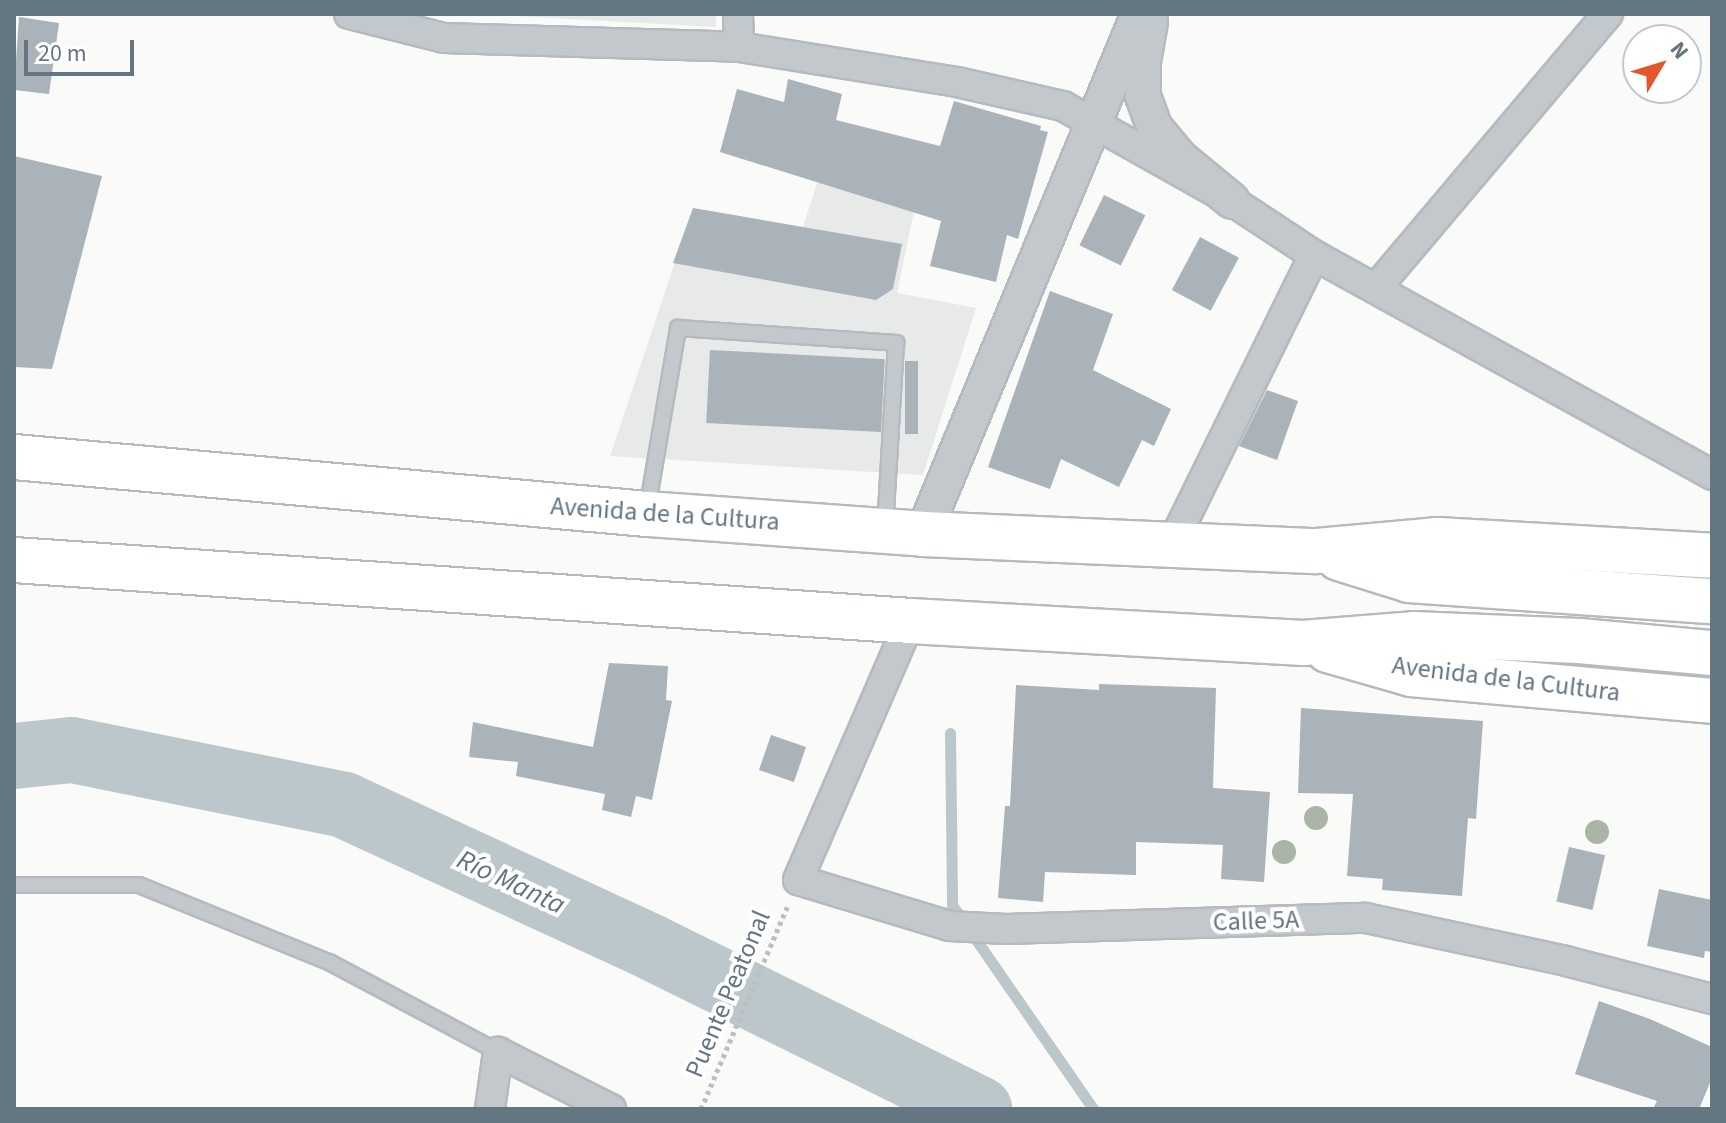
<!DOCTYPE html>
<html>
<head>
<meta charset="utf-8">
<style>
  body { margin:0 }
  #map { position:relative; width:1726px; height:1123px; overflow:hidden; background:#fafaf8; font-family:"Source Sans 3",sans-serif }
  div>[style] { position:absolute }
  .built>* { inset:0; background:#e8e9e9 }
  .stream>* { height:11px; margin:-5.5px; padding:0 5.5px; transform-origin:5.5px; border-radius:5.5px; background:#bbc7cb }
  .river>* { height:66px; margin:-33px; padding:0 33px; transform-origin:33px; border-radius:33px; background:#bbc7cb }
  .building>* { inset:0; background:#aab3b9; transform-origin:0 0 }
  .path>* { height:5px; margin-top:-2.5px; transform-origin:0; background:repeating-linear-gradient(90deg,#bbbfc2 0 4px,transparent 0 8px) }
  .roads { filter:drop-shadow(2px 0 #b5babe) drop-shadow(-2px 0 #b5babe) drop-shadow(0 2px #b5babe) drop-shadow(0 -2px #b5babe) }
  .service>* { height:14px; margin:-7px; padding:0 7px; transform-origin:7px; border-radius:7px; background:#c3c8cc }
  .minor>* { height:28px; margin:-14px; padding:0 14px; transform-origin:14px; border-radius:14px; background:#c3c8cc }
  .tertiary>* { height:34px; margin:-17px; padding:0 17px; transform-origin:17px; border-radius:17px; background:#c3c8cc }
  .primary>* { height:44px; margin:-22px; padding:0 22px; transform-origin:22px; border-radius:22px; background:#fff }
  .trees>* { width:24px; height:24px; margin:-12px; border-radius:50%; background:#aab4a7 }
  span { translate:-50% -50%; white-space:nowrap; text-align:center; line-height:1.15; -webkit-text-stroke:8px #fff; paint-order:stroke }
  .street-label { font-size:26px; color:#657683 }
  .water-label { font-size:28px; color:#60757c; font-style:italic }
  .frame { position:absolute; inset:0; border:16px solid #657683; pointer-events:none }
  .north { position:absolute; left:1622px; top:24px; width:80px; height:80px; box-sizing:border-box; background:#fff; border:2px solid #c1c8cd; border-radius:50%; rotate:52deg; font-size:22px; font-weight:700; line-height:32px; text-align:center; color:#657683 }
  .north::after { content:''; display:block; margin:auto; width:28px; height:36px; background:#e4572e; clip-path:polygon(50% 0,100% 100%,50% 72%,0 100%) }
  .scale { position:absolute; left:24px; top:40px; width:110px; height:36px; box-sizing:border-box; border:4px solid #657683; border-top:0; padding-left:10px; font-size:24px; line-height:28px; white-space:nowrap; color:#657683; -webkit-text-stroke:6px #fff; paint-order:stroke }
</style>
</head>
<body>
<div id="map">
  <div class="built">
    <i style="clip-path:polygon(483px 14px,716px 14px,716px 27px)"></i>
    <i style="clip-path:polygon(819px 177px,916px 202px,897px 293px,976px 308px,923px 475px,610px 456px,693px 208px,803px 227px)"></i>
  </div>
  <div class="stream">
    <i style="left:950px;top:733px;width:172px;rotate:89.3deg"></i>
    <i style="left:952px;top:905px;width:248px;rotate:55.3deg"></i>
  </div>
  <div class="river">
    <i style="left:14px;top:756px;width:58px;rotate:-5.9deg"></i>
    <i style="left:72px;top:750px;width:278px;rotate:11.4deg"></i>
    <i style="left:344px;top:805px;width:340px;rotate:24.8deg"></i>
    <i style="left:653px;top:948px;width:364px;rotate:26.3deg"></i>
  </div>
  <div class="building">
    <i style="clip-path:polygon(19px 17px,59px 23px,49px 94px,14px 90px)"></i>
    <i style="clip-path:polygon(788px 79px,842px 94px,836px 120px,940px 146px,954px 101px,1041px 126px,1040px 130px,1048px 132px,1018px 239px,1007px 235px,996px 282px,930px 266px,941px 221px,720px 152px,737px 89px,784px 102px)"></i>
    <i style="clip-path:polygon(14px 156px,102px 176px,52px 369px,14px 367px)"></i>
    <i style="left:1104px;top:195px;width:46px;height:56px;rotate:26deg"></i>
    <i style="clip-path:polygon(693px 208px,902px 244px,893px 289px,876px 300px,673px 263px)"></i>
    <i style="left:1200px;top:237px;width:44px;height:60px;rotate:28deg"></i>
    <i style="clip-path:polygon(1050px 291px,1113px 314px,1093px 370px,1171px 409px,1154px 446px,1142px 440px,1119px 487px,1061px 459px,1050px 489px,988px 467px)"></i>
    <i style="left:710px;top:350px;width:175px;height:73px;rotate:3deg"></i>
    <i style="left:905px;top:361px;width:13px;height:73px"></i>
    <i style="clip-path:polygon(1267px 390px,1298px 401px,1277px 460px,1239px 446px)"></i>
    <i style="clip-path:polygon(609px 663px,668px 666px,666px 700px,672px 701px,652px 800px,636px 796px,631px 817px,602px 810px,605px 794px,516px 776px,518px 762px,469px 757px,473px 722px,593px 747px)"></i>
    <i style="clip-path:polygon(1099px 684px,1216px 688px,1213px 788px,1270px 792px,1264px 882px,1221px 879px,1223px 845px,1136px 842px,1136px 875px,1045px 872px,1043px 902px,998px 898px,1005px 806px,1010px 806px,1016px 685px,1099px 690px)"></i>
    <i style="clip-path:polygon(1301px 708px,1483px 721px,1476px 819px,1468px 818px,1462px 896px,1382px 890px,1383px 879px,1347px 876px,1353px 794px,1298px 793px)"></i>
    <i style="left:771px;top:735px;width:37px;height:37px;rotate:19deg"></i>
    <i style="left:1569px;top:847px;width:37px;height:56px;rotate:13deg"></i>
    <i style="clip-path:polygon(1659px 889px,1712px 900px,1712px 952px,1705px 951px,1704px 958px,1647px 946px)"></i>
    <i style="clip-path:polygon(1599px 1001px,1650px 1019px,1712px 1047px,1712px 1078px,1699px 1109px,1653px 1109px,1657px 1101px,1575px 1074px)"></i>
  </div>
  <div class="path">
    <i style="left:701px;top:1109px;width:220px;rotate:-66.9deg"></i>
  </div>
  <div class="roads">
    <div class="service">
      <i style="left:647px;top:510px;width:185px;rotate:-80.3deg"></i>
      <i style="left:678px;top:328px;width:219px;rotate:3.9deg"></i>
      <i style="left:896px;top:343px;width:184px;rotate:93.4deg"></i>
      <i style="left:14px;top:885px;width:125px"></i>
      <i style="left:139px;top:885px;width:205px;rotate:22.1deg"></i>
      <i style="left:329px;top:962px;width:191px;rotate:28deg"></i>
    </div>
    <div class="minor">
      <i style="left:349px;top:14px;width:98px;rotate:14.2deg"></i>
      <i style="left:444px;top:38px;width:295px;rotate:1.7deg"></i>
      <i style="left:739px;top:47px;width:221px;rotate:9.1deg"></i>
      <i style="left:957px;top:82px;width:109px;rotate:12.8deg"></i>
      <i style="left:1063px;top:106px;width:194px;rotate:29.3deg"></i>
      <i style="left:1232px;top:201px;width:98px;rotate:33.4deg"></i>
      <i style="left:1314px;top:255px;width:455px;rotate:28.9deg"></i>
      <i style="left:738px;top:14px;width:33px;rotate:88deg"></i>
      <i style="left:1377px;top:287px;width:358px;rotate:-49.8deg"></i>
      <i style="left:1171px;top:546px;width:324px;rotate:-63.8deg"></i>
      <i style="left:910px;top:621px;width:282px;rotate:113.4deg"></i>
      <i style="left:798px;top:880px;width:158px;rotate:16.9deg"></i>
      <i style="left:949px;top:926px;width:57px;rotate:3deg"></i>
      <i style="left:1006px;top:929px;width:360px;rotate:-1.8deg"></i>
      <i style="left:1366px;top:918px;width:205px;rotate:12.1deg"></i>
      <i style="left:1566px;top:961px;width:151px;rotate:14.6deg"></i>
      <i style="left:490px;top:1109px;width:58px;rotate:-82deg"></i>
      <i style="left:498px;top:1052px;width:127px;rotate:26.8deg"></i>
    </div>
    <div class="tertiary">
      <i style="left:1150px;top:22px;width:39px;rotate:100deg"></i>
      <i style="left:1143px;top:60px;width:36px;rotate:90deg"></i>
      <i style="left:1143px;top:96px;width:33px;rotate:70deg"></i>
      <i style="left:1154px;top:127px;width:40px;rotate:50deg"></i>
      <i style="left:1180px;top:158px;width:67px;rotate:39.6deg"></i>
      <i style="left:923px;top:534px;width:563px;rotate:-67.44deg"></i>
    </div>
    <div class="primary">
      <i style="left:14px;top:457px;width:636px;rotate:5.15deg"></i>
      <i style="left:647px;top:514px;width:277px;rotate:4.1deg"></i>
      <i style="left:923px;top:534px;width:394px;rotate:2.5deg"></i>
      <i style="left:1317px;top:551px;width:121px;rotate:-5.2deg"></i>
      <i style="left:1438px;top:540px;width:274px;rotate:3.3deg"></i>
      <i style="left:1339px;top:558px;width:73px;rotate:17.4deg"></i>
      <i style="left:1409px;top:580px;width:304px;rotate:4deg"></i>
      <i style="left:14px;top:560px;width:898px;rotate:3.89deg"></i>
      <i style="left:910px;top:621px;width:394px;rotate:3.2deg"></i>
      <i style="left:1303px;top:643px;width:111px;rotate:-4.6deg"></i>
      <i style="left:1414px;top:634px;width:165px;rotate:2.4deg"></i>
      <i style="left:1579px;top:641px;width:134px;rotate:5.2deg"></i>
      <i style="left:1328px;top:650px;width:86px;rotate:16.1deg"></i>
      <i style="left:1411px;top:674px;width:302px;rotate:5.1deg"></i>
    </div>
  </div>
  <div class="trees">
    <i style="left:1316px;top:818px"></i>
    <i style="left:1597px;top:832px"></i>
    <i style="left:1284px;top:852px"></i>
  </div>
  <div class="street-label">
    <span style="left:665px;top:514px;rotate:4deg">Avenida de la Cultura</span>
    <span style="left:1506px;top:679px;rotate:7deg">Avenida de la Cultura</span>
    <span style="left:1256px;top:921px;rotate:-2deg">Calle 5A</span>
    <span style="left:728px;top:994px;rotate:-67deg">Puente Peatonal</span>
  </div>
  <div class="water-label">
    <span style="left:511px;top:882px;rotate:25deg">Río Manta</span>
  </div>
  <div class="frame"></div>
  <div class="north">N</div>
  <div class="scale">20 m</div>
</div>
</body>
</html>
